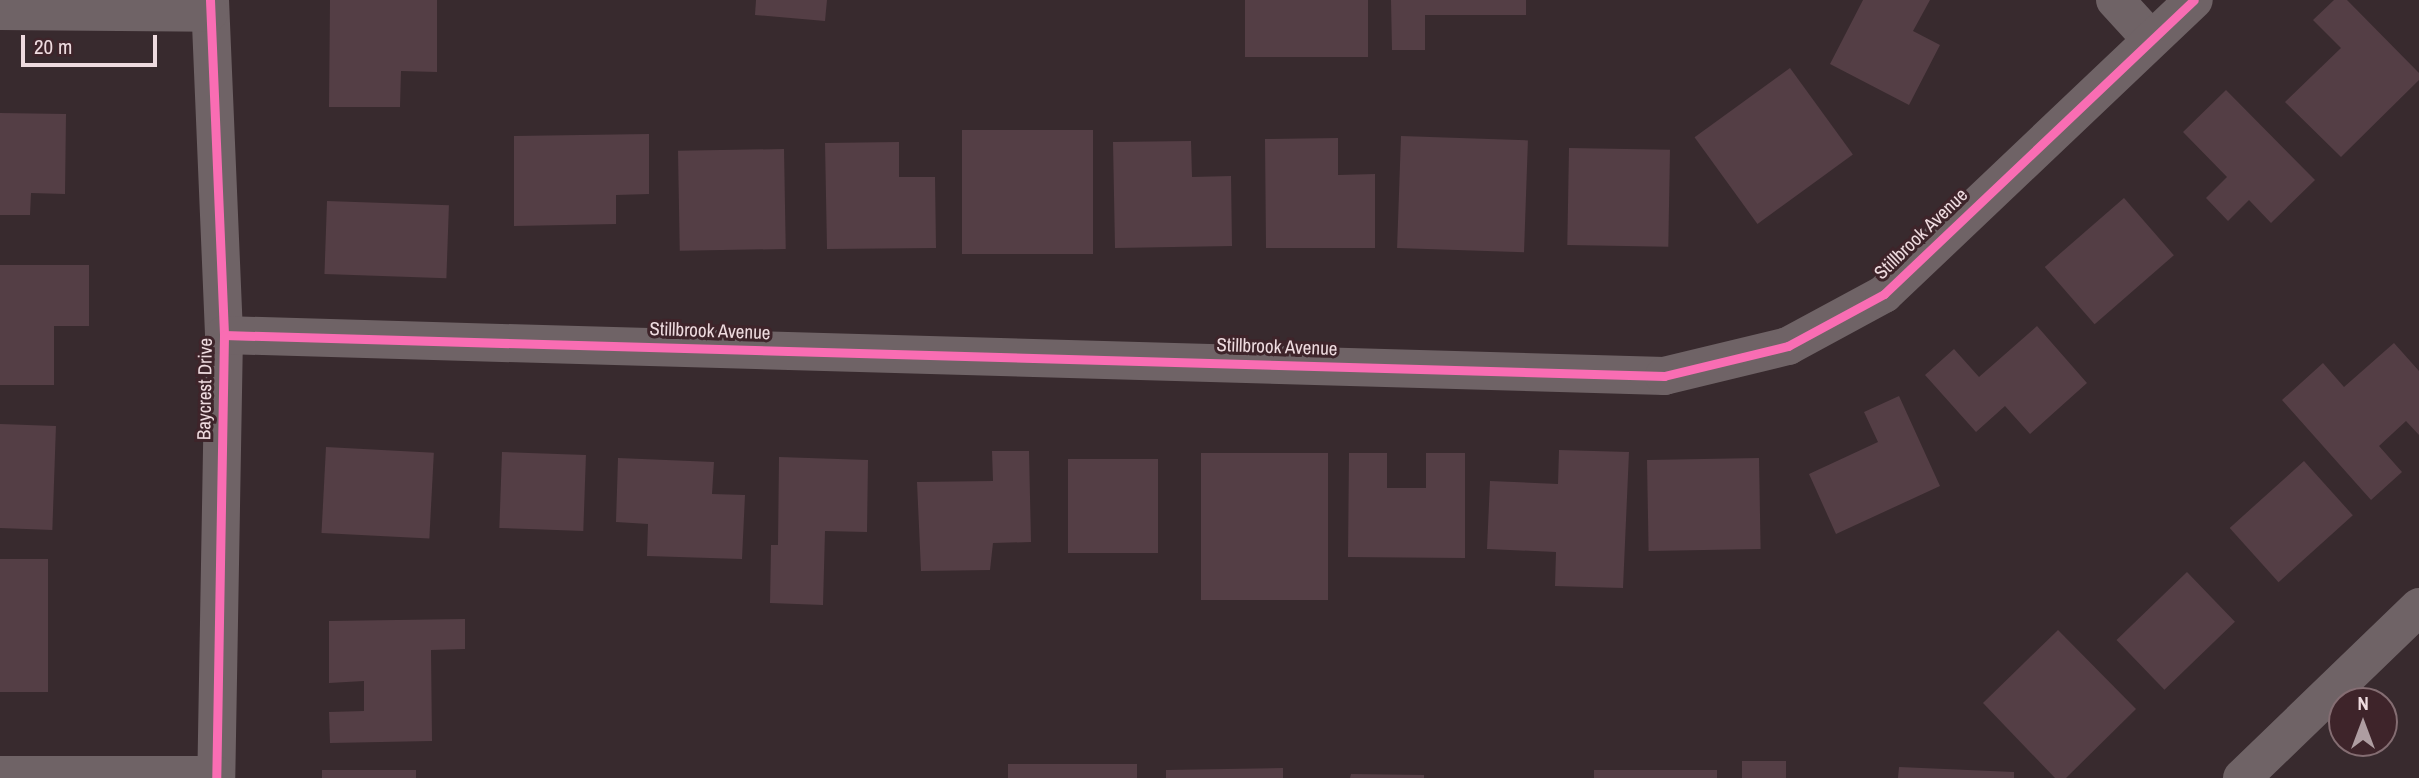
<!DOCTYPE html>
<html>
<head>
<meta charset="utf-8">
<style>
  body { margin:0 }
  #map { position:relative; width:2419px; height:778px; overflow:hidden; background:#382a2e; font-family:"Archivo Narrow",sans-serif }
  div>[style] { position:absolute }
  .building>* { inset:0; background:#543e45; transform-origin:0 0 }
  .minor>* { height:38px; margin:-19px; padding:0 19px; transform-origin:19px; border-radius:19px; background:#6f6366 }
  .cycleway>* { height:9px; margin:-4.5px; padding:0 4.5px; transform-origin:4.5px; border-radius:4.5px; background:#f96db3 }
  span { translate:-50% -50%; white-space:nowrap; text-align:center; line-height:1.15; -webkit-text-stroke:6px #3e242a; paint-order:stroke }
  .street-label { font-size:19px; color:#eedbdf }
  .north { position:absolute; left:2328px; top:687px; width:70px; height:70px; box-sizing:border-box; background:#3e242a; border:2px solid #846d72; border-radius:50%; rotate:0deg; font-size:19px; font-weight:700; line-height:28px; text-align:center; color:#eedbdf }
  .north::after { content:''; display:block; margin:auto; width:24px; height:32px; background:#ae9da1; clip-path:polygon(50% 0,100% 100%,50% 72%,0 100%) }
  .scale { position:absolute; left:21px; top:35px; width:136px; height:32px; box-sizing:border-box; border:4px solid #eedbdf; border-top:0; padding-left:9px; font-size:21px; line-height:24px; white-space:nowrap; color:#eedbdf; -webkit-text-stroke:5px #3e242a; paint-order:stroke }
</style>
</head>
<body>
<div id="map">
  <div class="building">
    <i style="clip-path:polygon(330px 0,437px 0,437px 72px,401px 71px,400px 107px,329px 107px)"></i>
    <i style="clip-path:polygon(756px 0,827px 0,825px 21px,755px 15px)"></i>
    <i style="left:1245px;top:0;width:123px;height:57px"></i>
    <i style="clip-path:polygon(1391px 0,1526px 0,1526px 15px,1425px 15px,1425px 50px,1392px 50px)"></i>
    <i style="clip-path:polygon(1863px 0,1930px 0,1913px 31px,1940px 45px,1909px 105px,1830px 64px)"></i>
    <i style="clip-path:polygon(2334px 0,2347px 0,2419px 73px,2419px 80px,2341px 157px,2285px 102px,2341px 48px,2313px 20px)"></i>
    <i style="left:1790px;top:68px;width:107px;height:118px;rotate:54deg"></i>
    <i style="clip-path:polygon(2226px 90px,2315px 180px,2271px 223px,2249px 200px,2228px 221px,2206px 198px,2227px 177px,2183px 132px)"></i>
    <i style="clip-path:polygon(0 113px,66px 114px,65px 194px,31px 193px,30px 215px,0 215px)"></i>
    <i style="left:962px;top:130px;width:131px;height:124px"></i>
    <i style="clip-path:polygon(649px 134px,649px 194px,616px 195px,616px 224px,514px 226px,514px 136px)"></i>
    <i style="left:1401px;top:136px;width:127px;height:112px;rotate:2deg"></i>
    <i style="clip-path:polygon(1338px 138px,1338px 175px,1375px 174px,1375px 248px,1266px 248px,1265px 139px)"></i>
    <i style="clip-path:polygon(1191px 141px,1192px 177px,1231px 176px,1232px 246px,1115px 248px,1113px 142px)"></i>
    <i style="clip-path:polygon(899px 142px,899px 177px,935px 177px,936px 248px,827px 249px,825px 143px)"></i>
    <i style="left:1569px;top:148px;width:101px;height:97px;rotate:1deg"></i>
    <i style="left:784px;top:149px;width:100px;height:106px;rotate:89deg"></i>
    <i style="left:2124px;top:198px;width:76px;height:105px;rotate:49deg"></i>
    <i style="left:327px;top:201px;width:122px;height:73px;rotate:2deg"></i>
    <i style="clip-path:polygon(0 265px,89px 265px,89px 326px,54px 326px,54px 385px,0 385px)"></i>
    <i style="clip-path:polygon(2037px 326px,2087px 383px,2030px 434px,2005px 406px,1976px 432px,1925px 375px,1954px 349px,1979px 377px)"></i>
    <i style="clip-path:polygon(2394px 343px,2419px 371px,2419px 435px,2406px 421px,2379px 446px,2402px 472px,2371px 500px,2282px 400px,2323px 363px,2344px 387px)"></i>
    <i style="clip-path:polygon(1899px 396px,1940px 486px,1836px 534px,1809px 474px,1878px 442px,1864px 412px)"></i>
    <i style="left:0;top:424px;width:56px;height:104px;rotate:2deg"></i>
    <i style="left:326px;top:447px;width:108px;height:86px;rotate:3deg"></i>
    <i style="clip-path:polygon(1559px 450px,1629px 452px,1623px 588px,1555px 586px,1556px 552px,1487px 549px,1490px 481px,1558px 484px)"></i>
    <i style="clip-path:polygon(992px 451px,1029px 451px,1031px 542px,993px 543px,990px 570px,921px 571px,917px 482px,993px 481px)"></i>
    <i style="left:502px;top:452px;width:84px;height:76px;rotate:2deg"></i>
    <i style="left:1201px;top:453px;width:127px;height:147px"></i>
    <i style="clip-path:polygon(1349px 453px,1387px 453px,1387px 488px,1426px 488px,1426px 453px,1465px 453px,1465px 558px,1348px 557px)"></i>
    <i style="clip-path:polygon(779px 457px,868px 460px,867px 532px,825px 531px,823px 605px,770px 603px,771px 545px,778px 545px)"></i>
    <i style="clip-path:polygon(618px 458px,714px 462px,712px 494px,745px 495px,742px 559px,647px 556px,648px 524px,616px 522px)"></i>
    <i style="left:1759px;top:458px;width:91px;height:112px;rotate:89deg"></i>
    <i style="left:1068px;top:459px;width:90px;height:94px"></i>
    <i style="left:2304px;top:461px;width:73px;height:100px;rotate:48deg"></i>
    <i style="left:0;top:559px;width:48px;height:133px"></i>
    <i style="left:2187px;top:572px;width:69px;height:98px;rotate:46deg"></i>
    <i style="clip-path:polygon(465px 619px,465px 649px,431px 650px,432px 741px,330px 743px,329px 712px,364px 711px,364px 681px,329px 683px,329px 621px)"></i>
    <i style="clip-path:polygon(2058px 630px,2136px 709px,2066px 778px,2055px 778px,1983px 703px)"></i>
    <i style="left:1742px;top:761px;width:44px;height:17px"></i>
    <i style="left:1137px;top:764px;width:14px;height:129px;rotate:90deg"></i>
    <i style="clip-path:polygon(1899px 767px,2014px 772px,2014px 778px,1898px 778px)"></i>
    <i style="clip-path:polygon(1283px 768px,1283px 778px,1166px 778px,1166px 770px)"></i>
    <i style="left:416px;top:770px;width:8px;height:94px;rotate:90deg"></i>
    <i style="left:1594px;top:770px;width:123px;height:8px"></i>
    <i style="clip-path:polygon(1351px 774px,1424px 775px,1424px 778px,1350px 778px)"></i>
  </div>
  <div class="minor">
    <i style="left:210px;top:0;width:335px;rotate:87.6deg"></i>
    <i style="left:224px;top:335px;width:443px;rotate:91deg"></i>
    <i style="left:2115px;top:0;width:52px;rotate:47.4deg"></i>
    <i style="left:0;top:11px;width:209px;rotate:0.5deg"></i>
    <i style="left:224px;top:335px;width:1441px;rotate:1.63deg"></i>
    <i style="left:1664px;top:376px;width:128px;rotate:-13.6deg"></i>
    <i style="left:1788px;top:346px;width:109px;rotate:-28.4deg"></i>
    <i style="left:1884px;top:294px;width:427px;rotate:-43.5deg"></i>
    <i style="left:0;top:775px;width:216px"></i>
    <i style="left:2242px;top:778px;width:246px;rotate:-44deg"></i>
  </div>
  <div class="cycleway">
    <i style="left:210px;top:0;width:335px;rotate:87.6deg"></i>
    <i style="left:224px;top:335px;width:443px;rotate:91deg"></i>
    <i style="left:224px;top:335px;width:1441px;rotate:1.63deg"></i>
    <i style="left:1664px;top:376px;width:128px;rotate:-13.6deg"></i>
    <i style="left:1788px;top:346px;width:109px;rotate:-28.4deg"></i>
    <i style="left:1884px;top:294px;width:427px;rotate:-43.5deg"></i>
  </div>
  <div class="street-label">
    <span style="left:1921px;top:234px;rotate:-44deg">Stillbrook Avenue</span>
    <span style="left:710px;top:331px;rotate:2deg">Stillbrook Avenue</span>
    <span style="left:1277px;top:347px;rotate:2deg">Stillbrook Avenue</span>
    <span style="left:205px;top:389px;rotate:-89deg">Baycrest Drive</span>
  </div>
  <div class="north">N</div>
  <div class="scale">20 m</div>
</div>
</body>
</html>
